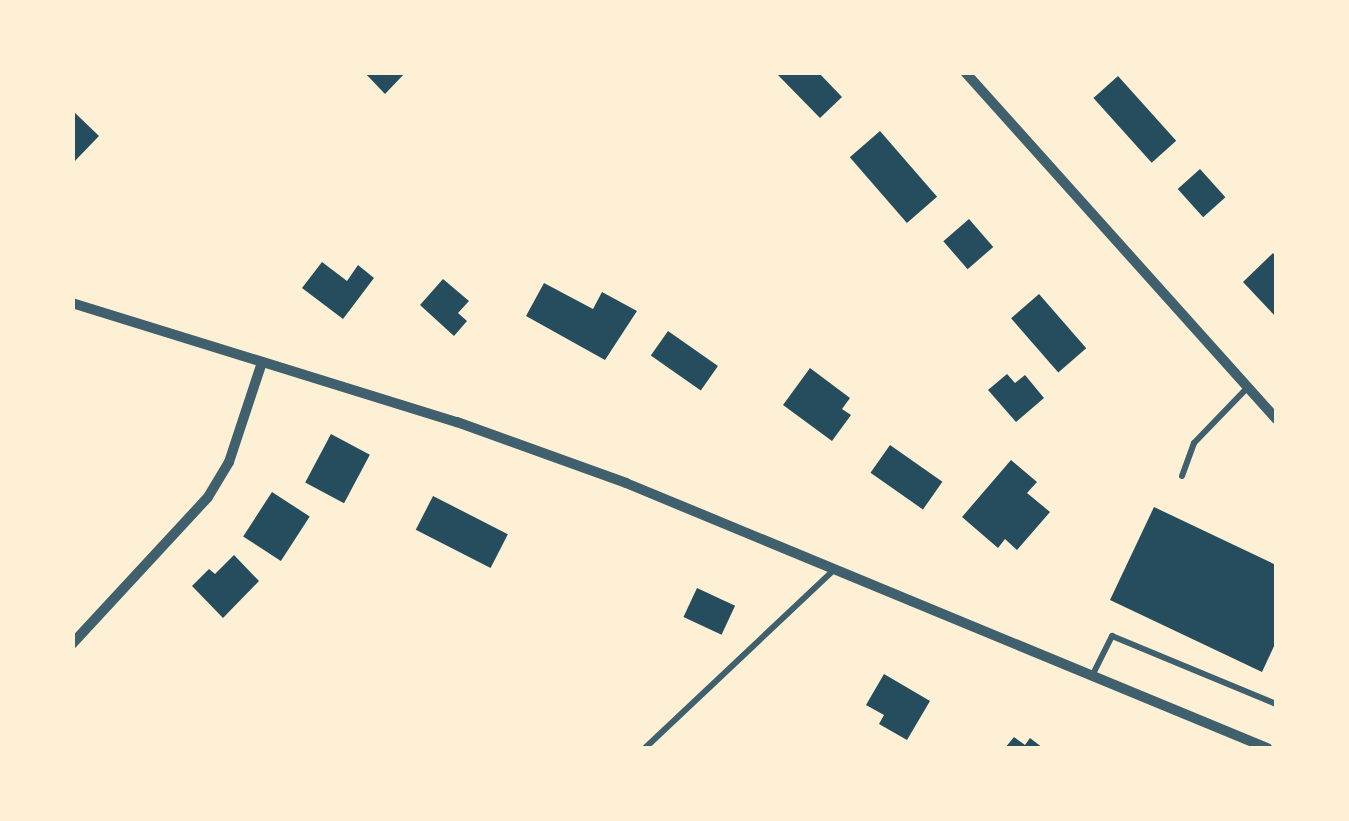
<!DOCTYPE html>
<html>
<head>
<meta charset="utf-8">
<style>
  body { margin:0 }
  #map { position:relative; width:1349px; height:821px; overflow:hidden; background:#fdf0d5; font-family:"Fira Sans",sans-serif }
  div>[style] { position:absolute }
  .building>* { inset:0; background:#264d5e; transform-origin:0 0 }
  .service>* { height:6px; margin:-3px; padding:0 3px; transform-origin:3px; border-radius:3px; background:#3f606c }
  .minor>* { height:10px; margin:-5px; padding:0 5px; transform-origin:5px; border-radius:5px; background:#3f606c }
  span { translate:-50% -50%; white-space:nowrap; text-align:center; line-height:1.15; -webkit-text-stroke:8px #fdf0d5; paint-order:stroke }
  .frame { position:absolute; inset:0; border:75px solid #fdf0d5; pointer-events:none }
</style>
</head>
<body>
<div id="map">
  <div class="building">
    <i style="clip-path:polygon(364px 72px,406px 72px,385px 94px)"></i>
    <i style="clip-path:polygon(775px 72px,818px 72px,842px 97px,820px 118px)"></i>
    <i style="left:1118px;top:76px;width:87px;height:33px;rotate:48deg"></i>
    <i style="clip-path:polygon(72px 110px,99px 136px,72px 164px)"></i>
    <i style="left:880px;top:131px;width:87px;height:40px;rotate:49deg"></i>
    <i style="left:1200px;top:169px;width:38px;height:30px;rotate:48deg"></i>
    <i style="left:969px;top:219px;width:37px;height:34px;rotate:49deg"></i>
    <i style="clip-path:polygon(1273px 253px,1276px 257px,1276px 317px,1243px 282px)"></i>
    <i style="clip-path:polygon(322px 262px,347px 281px,358px 265px,374px 278px,343px 319px,302px 288px)"></i>
    <i style="clip-path:polygon(443px 279px,469px 301px,458px 313px,467px 321px,454px 336px,420px 305px)"></i>
    <i style="clip-path:polygon(544px 283px,593px 309px,602px 292px,637px 311px,605px 360px,526px 316px)"></i>
    <i style="left:1039px;top:294px;width:72px;height:37px;rotate:49deg"></i>
    <i style="left:668px;top:331px;width:61px;height:30px;rotate:35deg"></i>
    <i style="clip-path:polygon(810px 368px,850px 398px,842px 409px,851px 415px,832px 441px,783px 405px)"></i>
    <i style="clip-path:polygon(1007px 374px,1015px 383px,1025px 375px,1044px 398px,1016px 422px,988px 390px)"></i>
    <i style="left:331px;top:434px;width:44px;height:55px;rotate:28deg"></i>
    <i style="left:890px;top:445px;width:64px;height:34px;rotate:35deg"></i>
    <i style="clip-path:polygon(1011px 460px,1037px 482px,1027px 493px,1050px 512px,1017px 550px,1005px 539px,998px 548px,962px 517px)"></i>
    <i style="left:272px;top:492px;width:45px;height:53px;rotate:33deg"></i>
    <i style="left:433px;top:496px;width:84px;height:38px;rotate:27deg"></i>
    <i style="clip-path:polygon(1154px 507px,1276px 565px,1276px 642px,1262px 672px,1110px 600px)"></i>
    <i style="clip-path:polygon(234px 555px,259px 581px,223px 618px,192px 586px,209px 569px,215px 574px)"></i>
    <i style="left:697px;top:588px;width:42px;height:32px;rotate:25deg"></i>
    <i style="clip-path:polygon(884px 674px,930px 701px,907px 740px,879px 724px,884px 715px,866px 705px)"></i>
    <i style="clip-path:polygon(1014px 737px,1025px 745px,1030px 738px,1043px 748px,1005px 748px)"></i>
  </div>
  <div class="service">
    <i style="left:1182px;top:476px;width:35px;rotate:-70deg"></i>
    <i style="left:1194px;top:443px;width:78px;rotate:-46deg"></i>
    <i style="left:1092px;top:676px;width:45px;rotate:-63.4deg"></i>
    <i style="left:1112px;top:636px;width:178px;rotate:22.5deg"></i>
    <i style="left:645px;top:748px;width:260px;rotate:-43.3deg"></i>
  </div>
  <div class="minor">
    <i style="left:965px;top:72px;width:466px;rotate:48.1deg"></i>
    <i style="left:72px;top:303px;width:403px;rotate:17.2deg"></i>
    <i style="left:457px;top:422px;width:180px;rotate:19.8deg"></i>
    <i style="left:626px;top:483px;width:694px;rotate:22.46deg"></i>
    <i style="left:72px;top:644px;width:200px;rotate:-47.2deg"></i>
    <i style="left:208px;top:497px;width:41px;rotate:-59deg"></i>
    <i style="left:229px;top:462px;width:105px;rotate:-71.7deg"></i>
  </div>
  <div class="frame"></div>
</div>
</body>
</html>
